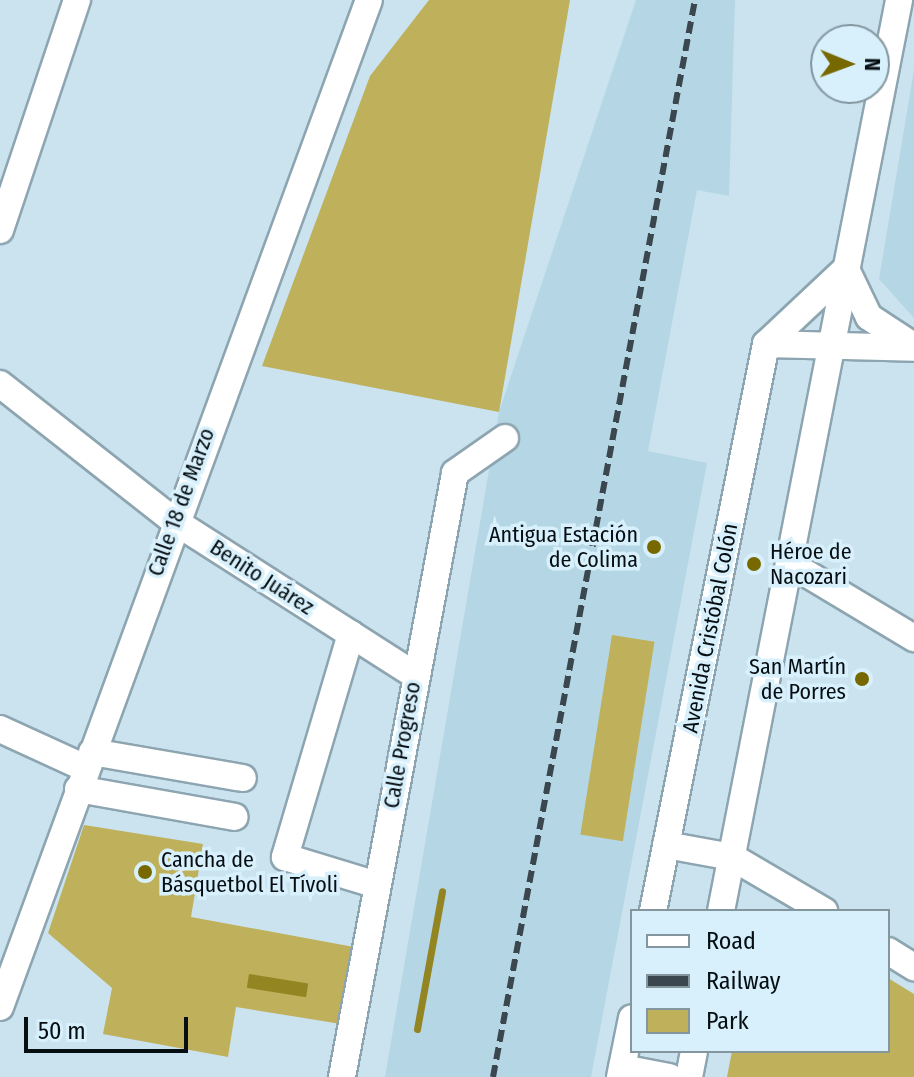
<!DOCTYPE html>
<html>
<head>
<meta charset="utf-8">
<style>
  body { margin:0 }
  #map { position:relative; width:914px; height:1077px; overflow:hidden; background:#cae3ef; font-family:"Fira Sans Condensed",sans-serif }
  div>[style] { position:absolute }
  .built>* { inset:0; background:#b5d6e4 }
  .green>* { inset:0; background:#bfb05b; transform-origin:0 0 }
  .water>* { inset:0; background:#948523; transform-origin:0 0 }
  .stream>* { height:7px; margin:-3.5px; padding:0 3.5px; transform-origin:3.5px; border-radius:3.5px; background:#948523 }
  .roads { filter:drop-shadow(2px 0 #8da5b0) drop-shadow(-2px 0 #8da5b0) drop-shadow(0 2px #8da5b0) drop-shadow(0 -2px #8da5b0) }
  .street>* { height:26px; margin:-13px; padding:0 13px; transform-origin:13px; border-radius:13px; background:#fff }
  .rail>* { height:6px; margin-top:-3px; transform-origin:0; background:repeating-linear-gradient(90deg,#3b474e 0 12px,transparent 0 18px) }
  .dots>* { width:22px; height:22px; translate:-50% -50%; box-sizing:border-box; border:4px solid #d7f0fc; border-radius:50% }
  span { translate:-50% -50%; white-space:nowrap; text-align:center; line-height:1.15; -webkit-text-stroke:7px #d7f0fc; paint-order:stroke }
  .street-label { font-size:22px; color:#060e12 }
  .poi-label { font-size:22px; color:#060e12 }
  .right { translate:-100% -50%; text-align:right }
  .left { translate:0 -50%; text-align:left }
  .legend { position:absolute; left:630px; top:909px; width:260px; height:144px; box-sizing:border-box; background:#d7f0fc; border:2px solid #83969e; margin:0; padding:10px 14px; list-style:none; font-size:24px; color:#060e12 }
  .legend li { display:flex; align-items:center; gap:16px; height:40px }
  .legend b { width:40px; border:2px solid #83969e }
  .north { position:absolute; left:810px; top:24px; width:80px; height:80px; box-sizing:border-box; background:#d7f0fc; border:2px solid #83969e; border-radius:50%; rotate:91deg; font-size:22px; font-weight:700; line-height:32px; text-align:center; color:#060e12 }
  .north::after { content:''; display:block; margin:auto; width:28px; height:36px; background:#776900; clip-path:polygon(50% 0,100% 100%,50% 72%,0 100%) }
  .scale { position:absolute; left:24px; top:1017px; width:164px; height:36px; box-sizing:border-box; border:4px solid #060e12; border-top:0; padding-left:10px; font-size:24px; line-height:28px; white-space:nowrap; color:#060e12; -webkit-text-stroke:6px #d7f0fc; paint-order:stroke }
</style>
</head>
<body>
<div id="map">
  <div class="built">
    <i style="clip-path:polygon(636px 0,735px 0,729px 196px,697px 190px,648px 451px,707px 463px,591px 1077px,385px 1077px,499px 412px)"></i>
    <i style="clip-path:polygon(914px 70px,914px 318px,879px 279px)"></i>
  </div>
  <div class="green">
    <i style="clip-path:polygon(429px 0,570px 0,499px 412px,262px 366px,370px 76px)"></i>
    <i style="left:612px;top:635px;width:43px;height:202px;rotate:9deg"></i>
    <i style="clip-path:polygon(84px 825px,203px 844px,191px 917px,354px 947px,341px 1024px,236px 1007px,228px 1057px,103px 1034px,112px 988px,48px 933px)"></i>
    <i style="clip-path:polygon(888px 978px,914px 994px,914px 1077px,727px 1077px,732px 1051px,888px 1051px)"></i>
  </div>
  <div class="water">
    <i style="left:249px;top:974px;width:60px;height:14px;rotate:9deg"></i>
  </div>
  <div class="stream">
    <i style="left:417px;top:1029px;width:140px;rotate:-79.7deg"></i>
  </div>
  <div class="roads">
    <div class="street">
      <i style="left:0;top:230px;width:243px;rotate:-71.5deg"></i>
      <i style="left:846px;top:269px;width:53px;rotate:64.4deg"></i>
      <i style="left:869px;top:317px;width:51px;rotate:33.1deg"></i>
      <i style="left:766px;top:344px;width:148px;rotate:1.5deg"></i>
      <i style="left:0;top:384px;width:221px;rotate:38.2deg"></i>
      <i style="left:174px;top:521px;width:286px;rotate:32.6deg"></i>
      <i style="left:789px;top:563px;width:146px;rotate:31deg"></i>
      <i style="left:351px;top:634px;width:233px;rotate:106.5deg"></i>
      <i style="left:285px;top:857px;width:96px;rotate:16.9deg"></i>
      <i style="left:0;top:729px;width:94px;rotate:24.6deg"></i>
      <i style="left:92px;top:752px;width:153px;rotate:9.8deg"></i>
      <i style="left:78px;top:789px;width:159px;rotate:10.1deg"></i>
      <i style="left:666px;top:845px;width:67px;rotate:10.3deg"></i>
      <i style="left:732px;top:857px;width:107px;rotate:30.4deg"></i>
      <i style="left:653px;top:911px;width:578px;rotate:-78.73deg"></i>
      <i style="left:766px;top:344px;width:110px;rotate:-43.2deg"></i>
      <i style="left:721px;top:911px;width:928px;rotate:-78.94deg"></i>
      <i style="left:888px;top:951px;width:31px;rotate:32deg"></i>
      <i style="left:0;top:1007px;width:1072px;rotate:-69.88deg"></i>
      <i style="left:622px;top:1068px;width:48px;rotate:10.8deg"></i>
      <i style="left:342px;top:1077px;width:614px;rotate:-79.4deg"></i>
      <i style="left:455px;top:473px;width:61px;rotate:-35deg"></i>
      <i style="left:620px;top:1077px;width:60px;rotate:-78.5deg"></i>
      <i style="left:689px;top:1077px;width:26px;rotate:-79deg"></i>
    </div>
  </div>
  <div class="rail">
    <i style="left:493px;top:1077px;width:1096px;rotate:-79.38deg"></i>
  </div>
  <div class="dots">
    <i style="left:654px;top:547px;background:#776900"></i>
    <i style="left:754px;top:564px;background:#776900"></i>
    <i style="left:862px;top:679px;background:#776900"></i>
    <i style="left:145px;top:872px;background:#776900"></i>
  </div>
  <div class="street-label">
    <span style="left:181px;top:502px;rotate:-70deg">Calle 18 de Marzo</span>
    <span style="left:262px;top:577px;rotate:33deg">Benito Juárez</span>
    <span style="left:710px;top:628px;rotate:-79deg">Avenida Cristóbal Colón</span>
    <span style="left:402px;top:745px;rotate:-80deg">Calle Progreso</span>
  </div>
  <div class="poi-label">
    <span class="right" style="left:638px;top:547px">Antigua Estación<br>de Colima</span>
    <span class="left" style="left:770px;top:564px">Héroe de<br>Nacozari</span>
    <span class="right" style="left:846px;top:679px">San Martín<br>de Porres</span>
    <span class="left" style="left:161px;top:872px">Cancha de<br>Básquetbol El Tívoli</span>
  </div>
  <ul class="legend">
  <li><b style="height:10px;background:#fff"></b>Road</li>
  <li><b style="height:10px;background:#3b474e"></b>Railway</li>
  <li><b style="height:22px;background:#bfb05b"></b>Park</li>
  </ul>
  <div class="north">N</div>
  <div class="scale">50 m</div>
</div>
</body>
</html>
